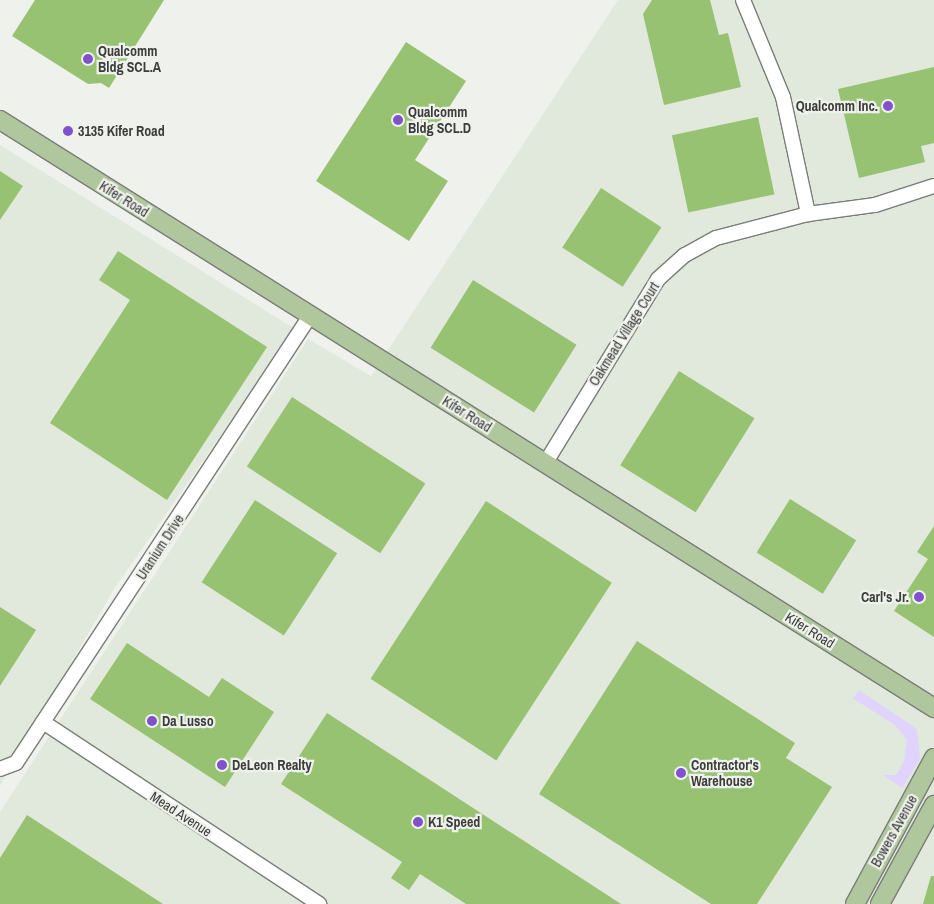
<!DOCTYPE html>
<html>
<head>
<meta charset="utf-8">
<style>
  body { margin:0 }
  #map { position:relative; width:934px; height:904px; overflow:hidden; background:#eff2ec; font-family:"Archivo Narrow",sans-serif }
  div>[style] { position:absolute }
  .built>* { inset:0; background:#e1e8dc }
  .green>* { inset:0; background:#e0d4ff }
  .building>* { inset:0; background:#97c272; transform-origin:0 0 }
  .roads { filter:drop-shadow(1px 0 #7a7d78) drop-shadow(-1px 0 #7a7d78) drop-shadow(0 1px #7a7d78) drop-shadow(0 -1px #7a7d78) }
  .minor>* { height:14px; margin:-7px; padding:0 7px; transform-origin:7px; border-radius:7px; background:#fff }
  .major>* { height:18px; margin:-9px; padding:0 9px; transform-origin:9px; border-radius:9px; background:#b0c79d }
  .dots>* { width:14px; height:14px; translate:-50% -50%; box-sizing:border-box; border:2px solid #eff2ec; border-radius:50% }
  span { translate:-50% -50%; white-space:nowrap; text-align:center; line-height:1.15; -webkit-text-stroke:4.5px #eff2ec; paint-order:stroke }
  .poi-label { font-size:14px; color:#3c3d3b; font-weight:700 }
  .left { translate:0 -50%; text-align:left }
  .right { translate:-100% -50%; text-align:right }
  .street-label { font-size:14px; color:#3c3d3b }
</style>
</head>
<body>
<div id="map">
  <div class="built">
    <i style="clip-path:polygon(618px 0,934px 0,934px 904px,0 904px,0 812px,308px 339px,371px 376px)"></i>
    <i style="clip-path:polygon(0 145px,295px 329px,114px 589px,0 786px)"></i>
  </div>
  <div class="green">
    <i style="clip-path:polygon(859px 690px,917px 729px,920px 759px,902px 788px,883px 775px,896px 775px,904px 761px,907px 740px,895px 725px,854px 699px,847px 708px)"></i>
  </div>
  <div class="building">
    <i style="clip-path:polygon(35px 0,164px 0,109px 88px,101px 83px,88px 84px,12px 36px)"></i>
    <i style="clip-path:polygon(652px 0,710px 0,719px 35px,728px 33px,741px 87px,664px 105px,643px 14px)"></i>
    <i style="clip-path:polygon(406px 42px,466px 81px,415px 160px,448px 181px,409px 241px,316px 181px)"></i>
    <i style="clip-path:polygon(934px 67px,934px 143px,921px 146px,925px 162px,859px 178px,838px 89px)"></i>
    <i style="left:758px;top:117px;width:79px;height:88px;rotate:78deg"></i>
    <i style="clip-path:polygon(0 171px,23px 186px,0 220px)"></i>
    <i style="left:601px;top:188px;width:72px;height:71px;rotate:33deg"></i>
    <i style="clip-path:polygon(118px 251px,267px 347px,167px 500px,50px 423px,130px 300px,99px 280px)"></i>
    <i style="left:473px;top:280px;width:122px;height:80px;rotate:32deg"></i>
    <i style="left:679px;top:371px;width:89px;height:111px;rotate:32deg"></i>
    <i style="left:292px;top:397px;width:159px;height:83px;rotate:33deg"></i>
    <i style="left:790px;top:499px;width:78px;height:63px;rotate:32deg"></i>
    <i style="left:255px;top:500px;width:98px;height:98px;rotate:33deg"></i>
    <i style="left:486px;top:501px;width:150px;height:212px;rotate:33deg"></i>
    <i style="clip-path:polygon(934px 526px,934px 637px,894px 611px,928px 559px,917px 552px)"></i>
    <i style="clip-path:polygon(0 607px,36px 630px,0 686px)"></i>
    <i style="clip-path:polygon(637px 641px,795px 743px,786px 758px,832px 787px,757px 904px,711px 904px,539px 794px)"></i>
    <i style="clip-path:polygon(127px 643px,209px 697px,222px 678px,274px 712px,225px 787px,90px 699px)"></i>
    <i style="clip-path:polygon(327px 713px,621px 904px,466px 904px,420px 874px,409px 890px,391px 878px,402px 862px,281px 784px)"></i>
    <i style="clip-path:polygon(27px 815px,163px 904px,0 904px,0 858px)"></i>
    <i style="clip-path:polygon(931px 876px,934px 876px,934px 904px,923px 904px)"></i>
  </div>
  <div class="roads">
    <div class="minor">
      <i style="left:743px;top:0;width:105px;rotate:67.6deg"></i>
      <i style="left:783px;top:97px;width:120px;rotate:77.9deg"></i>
      <i style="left:546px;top:462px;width:215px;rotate:-58.5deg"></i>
      <i style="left:658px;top:279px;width:36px;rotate:-42deg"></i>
      <i style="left:685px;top:255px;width:35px;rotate:-29deg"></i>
      <i style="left:716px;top:238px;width:95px;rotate:-14.6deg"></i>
      <i style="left:808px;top:214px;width:68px;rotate:-7.7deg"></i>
      <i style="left:875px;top:205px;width:62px;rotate:-17.9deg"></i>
      <i style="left:43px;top:722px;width:331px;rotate:33.4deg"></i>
      <i style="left:0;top:769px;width:17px;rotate:-21deg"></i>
      <i style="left:16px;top:763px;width:535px;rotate:-56.67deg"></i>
    </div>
    <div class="major">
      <i style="left:0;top:120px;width:1104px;rotate:32.19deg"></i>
      <i style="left:855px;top:904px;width:166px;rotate:-61.6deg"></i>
      <i style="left:880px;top:904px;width:113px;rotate:-61.4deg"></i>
    </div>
  </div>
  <div class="dots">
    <i style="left:88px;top:59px;background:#7f52cb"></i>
    <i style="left:888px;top:106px;background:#7f52cb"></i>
    <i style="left:398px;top:120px;background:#7f52cb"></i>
    <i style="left:68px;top:131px;background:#7f52cb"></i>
    <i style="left:919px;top:597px;background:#7f52cb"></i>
    <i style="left:152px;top:721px;background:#7f52cb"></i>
    <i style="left:222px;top:765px;background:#7f52cb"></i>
    <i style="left:681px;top:773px;background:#7f52cb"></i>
    <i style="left:418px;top:822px;background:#7f52cb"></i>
  </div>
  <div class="poi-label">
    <span class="left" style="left:98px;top:59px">Qualcomm<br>Bldg SCL.A</span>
    <span class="right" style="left:878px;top:106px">Qualcomm Inc.</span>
    <span class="left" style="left:408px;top:120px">Qualcomm<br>Bldg SCL.D</span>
    <span class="left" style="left:78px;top:131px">3135 Kifer Road</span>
    <span class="right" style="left:909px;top:597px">Carl's Jr.</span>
    <span class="left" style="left:162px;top:721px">Da Lusso</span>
    <span class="left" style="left:232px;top:765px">DeLeon Realty</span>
    <span class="left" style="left:691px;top:773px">Contractor's<br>Warehouse</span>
    <span class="left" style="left:428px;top:822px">K1 Speed</span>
  </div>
  <div class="street-label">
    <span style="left:124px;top:199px;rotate:32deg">Kifer Road</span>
    <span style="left:624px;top:334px;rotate:-58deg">Oakmead Village Court</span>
    <span style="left:467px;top:414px;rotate:32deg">Kifer Road</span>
    <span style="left:160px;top:547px;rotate:-57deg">Uranium Drive</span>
    <span style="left:810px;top:630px;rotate:32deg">Kifer Road</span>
    <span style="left:181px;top:814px;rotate:33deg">Mead Avenue</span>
    <span style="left:894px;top:831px;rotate:-61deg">Bowers Avenue</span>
  </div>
</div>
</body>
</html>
